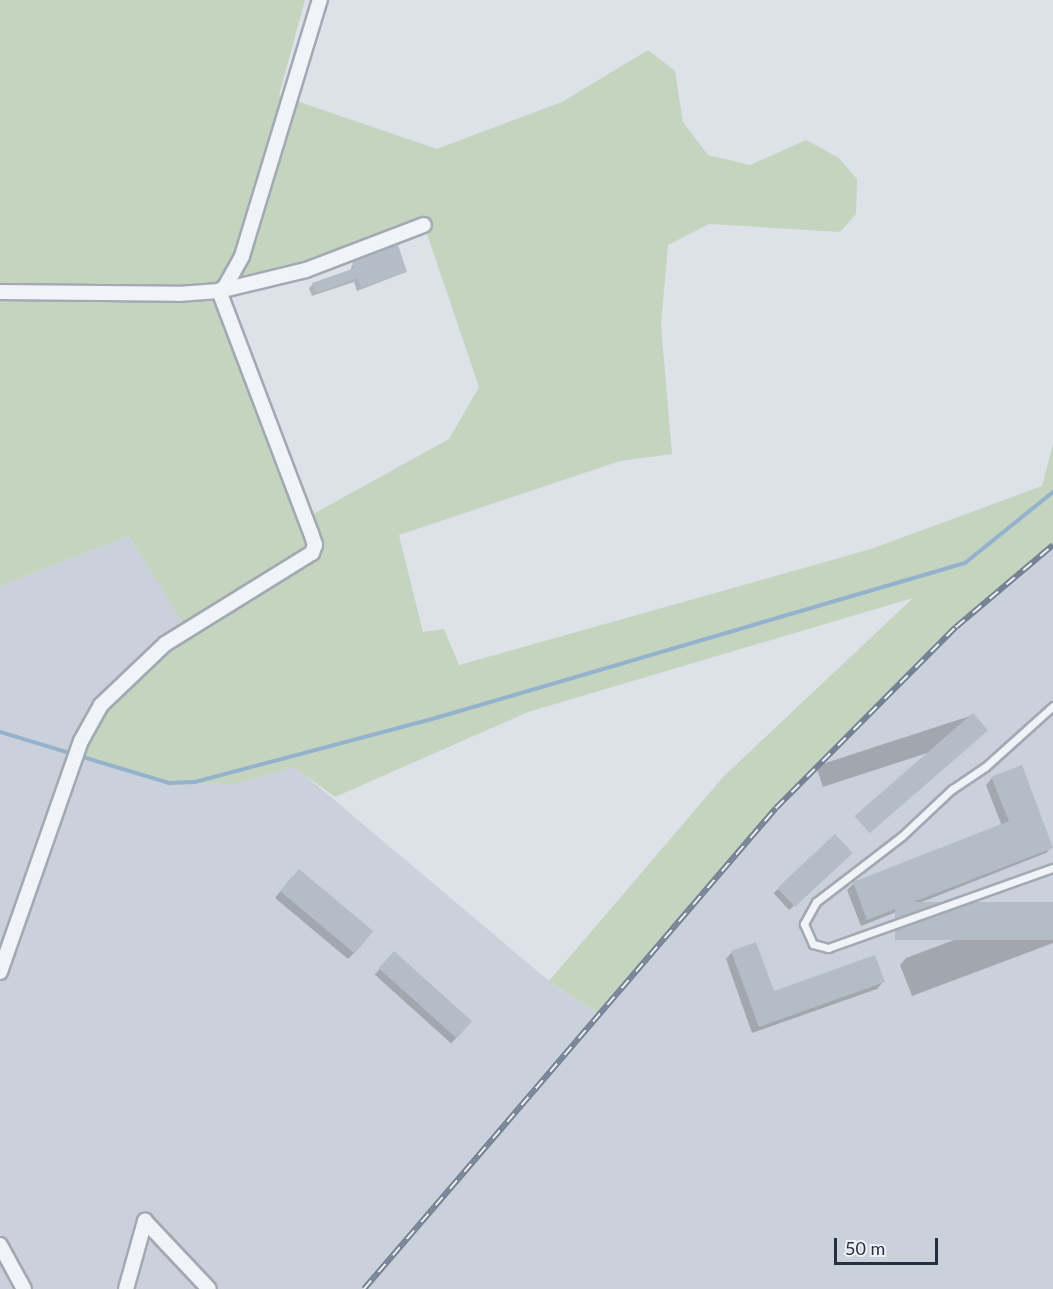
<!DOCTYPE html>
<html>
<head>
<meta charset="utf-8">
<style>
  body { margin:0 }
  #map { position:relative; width:1053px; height:1289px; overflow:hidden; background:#dde2e9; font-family:Lato,sans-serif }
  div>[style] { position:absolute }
  .built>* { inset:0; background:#cbd1db }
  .green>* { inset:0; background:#c4d4be }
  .shadow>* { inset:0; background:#0003; transform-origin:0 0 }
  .stream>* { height:4px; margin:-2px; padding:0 2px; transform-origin:2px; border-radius:2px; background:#94b2cd }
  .building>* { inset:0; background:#b4bcc6; transform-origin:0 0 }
  .roads { filter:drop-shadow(2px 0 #a2a9b3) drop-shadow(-2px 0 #a2a9b3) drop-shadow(0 2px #a2a9b3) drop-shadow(0 -2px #a2a9b3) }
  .lane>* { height:7px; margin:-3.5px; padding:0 3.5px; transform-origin:3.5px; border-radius:3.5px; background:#f0f3f7 }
  .street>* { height:14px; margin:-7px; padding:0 7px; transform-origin:7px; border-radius:7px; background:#f0f3f7 }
  .rail>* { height:6px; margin-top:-3px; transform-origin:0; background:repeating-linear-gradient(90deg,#edf1f6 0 11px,#758294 0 22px); box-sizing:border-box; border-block:2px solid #758294 }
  span { translate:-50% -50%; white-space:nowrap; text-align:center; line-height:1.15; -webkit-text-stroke:4.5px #edf1f6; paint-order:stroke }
  .scale { position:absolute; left:834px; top:1238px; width:104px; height:27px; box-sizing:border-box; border:3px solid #253041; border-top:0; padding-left:8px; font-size:18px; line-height:21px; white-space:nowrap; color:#253041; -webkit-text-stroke:4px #edf1f6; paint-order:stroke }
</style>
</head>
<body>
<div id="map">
  <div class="built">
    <i style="clip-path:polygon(129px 536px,188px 629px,77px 756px,169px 783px,237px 784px,294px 766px,549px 981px,598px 1013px,776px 808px,874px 708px,956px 627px,1053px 545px,1053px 1289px,0 1289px,0 586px)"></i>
  </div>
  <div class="green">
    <i style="clip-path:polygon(evenodd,0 0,305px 0,279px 95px,437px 149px,562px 102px,648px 50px,675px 71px,683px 122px,708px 155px,750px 165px,806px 140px,839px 158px,857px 179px,856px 214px,840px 232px,709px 224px,668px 245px,661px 325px,672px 454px,620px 461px,399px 535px,423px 632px,444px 629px,459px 665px,871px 549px,1042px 486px,1053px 444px,1053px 545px,956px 627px,874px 708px,776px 808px,598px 1013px,549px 981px,724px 776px,913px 598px,528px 712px,335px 797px,294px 767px,237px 784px,169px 783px,76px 756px,89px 721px,187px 629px,129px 536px,0 586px,0 0,424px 225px,479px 387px,449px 439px,306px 518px,219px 292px,424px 225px)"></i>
  </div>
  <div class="shadow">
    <i style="clip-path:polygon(353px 263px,406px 272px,357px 291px,354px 282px,312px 296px,309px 288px,313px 284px,350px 271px)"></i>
    <i style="left:973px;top:715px;width:22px;height:165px;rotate:72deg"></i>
    <i style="clip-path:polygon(992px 778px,1052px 847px,1046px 853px,861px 926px,847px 890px,853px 884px,1002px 826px,986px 785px)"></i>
    <i style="left:835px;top:836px;width:23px;height:84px;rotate:47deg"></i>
    <i style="clip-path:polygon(292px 877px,354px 953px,348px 959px,275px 898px)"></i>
    <i style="clip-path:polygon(1053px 903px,1053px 943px,912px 996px,900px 965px,906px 958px)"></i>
    <i style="clip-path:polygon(732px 952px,773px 993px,883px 982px,877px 989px,752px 1033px,726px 959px)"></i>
    <i style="left:394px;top:953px;width:103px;height:29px;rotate:42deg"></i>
  </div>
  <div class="stream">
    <i style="left:0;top:732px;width:177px;rotate:16.8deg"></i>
    <i style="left:169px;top:783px;width:26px;rotate:-2deg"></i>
    <i style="left:195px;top:782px;width:253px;rotate:-14.9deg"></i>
    <i style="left:439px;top:717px;width:548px;rotate:-16.32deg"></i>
    <i style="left:965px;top:563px;width:113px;rotate:-38.9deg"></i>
  </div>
  <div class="building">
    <i style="clip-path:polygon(398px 245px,407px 272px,361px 288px,358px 278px,316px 293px,312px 283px,355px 268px,352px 262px)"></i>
    <i style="left:973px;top:713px;width:23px;height:157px;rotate:49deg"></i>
    <i style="clip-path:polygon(1022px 765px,1053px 848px,867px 920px,853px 882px,1009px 821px,991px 777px)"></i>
    <i style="left:835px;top:834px;width:26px;height:79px;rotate:47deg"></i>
    <i style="left:299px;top:869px;width:97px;height:29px;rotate:40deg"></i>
    <i style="left:1053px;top:902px;width:38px;height:158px;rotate:90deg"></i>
    <i style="clip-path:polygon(756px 942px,774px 991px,875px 955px,885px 982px,759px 1027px,731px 951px)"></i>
    <i style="left:394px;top:951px;width:105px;height:23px;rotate:42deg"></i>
  </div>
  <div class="roads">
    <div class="lane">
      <i style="left:1053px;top:706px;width:91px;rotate:138.1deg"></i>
      <i style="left:985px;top:767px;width:40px;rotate:146deg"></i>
      <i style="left:952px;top:789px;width:69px;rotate:136.8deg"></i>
      <i style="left:902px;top:836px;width:108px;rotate:142.5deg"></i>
      <i style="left:816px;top:902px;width:25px;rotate:119deg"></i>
      <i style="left:804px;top:924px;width:22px;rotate:66deg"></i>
      <i style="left:813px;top:944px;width:16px;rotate:15deg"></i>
      <i style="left:828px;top:948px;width:239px;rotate:-19.6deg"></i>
    </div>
    <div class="street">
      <i style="left:0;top:292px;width:178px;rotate:0.6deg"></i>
      <i style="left:178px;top:294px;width:41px;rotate:-4.2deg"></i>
      <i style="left:219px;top:291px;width:7px;rotate:-34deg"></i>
      <i style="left:225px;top:287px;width:35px;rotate:-61deg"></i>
      <i style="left:242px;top:256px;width:268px;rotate:-73.1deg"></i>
      <i style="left:0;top:972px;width:245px;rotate:-70.7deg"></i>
      <i style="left:81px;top:741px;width:41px;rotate:-60.9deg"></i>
      <i style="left:101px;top:705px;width:88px;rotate:-43.6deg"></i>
      <i style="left:165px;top:644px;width:173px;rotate:-31.8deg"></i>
      <i style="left:312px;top:553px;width:9px;rotate:-69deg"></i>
      <i style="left:315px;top:545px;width:13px;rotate:-108deg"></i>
      <i style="left:311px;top:533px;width:259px;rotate:-110.8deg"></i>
      <i style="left:219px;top:291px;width:89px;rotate:-13.6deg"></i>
      <i style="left:306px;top:270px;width:126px;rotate:-20.9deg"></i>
      <i style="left:145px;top:1221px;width:93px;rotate:46.7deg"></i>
      <i style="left:0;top:1245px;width:50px;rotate:61.4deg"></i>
      <i style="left:126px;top:1289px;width:71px;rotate:-74.4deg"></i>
    </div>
  </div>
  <div class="rail">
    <i style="left:364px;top:1289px;width:633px;rotate:-49.42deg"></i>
    <i style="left:776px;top:808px;width:255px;rotate:-45.2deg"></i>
    <i style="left:956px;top:627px;width:127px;rotate:-40.2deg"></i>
  </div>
  <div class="scale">50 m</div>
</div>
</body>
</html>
